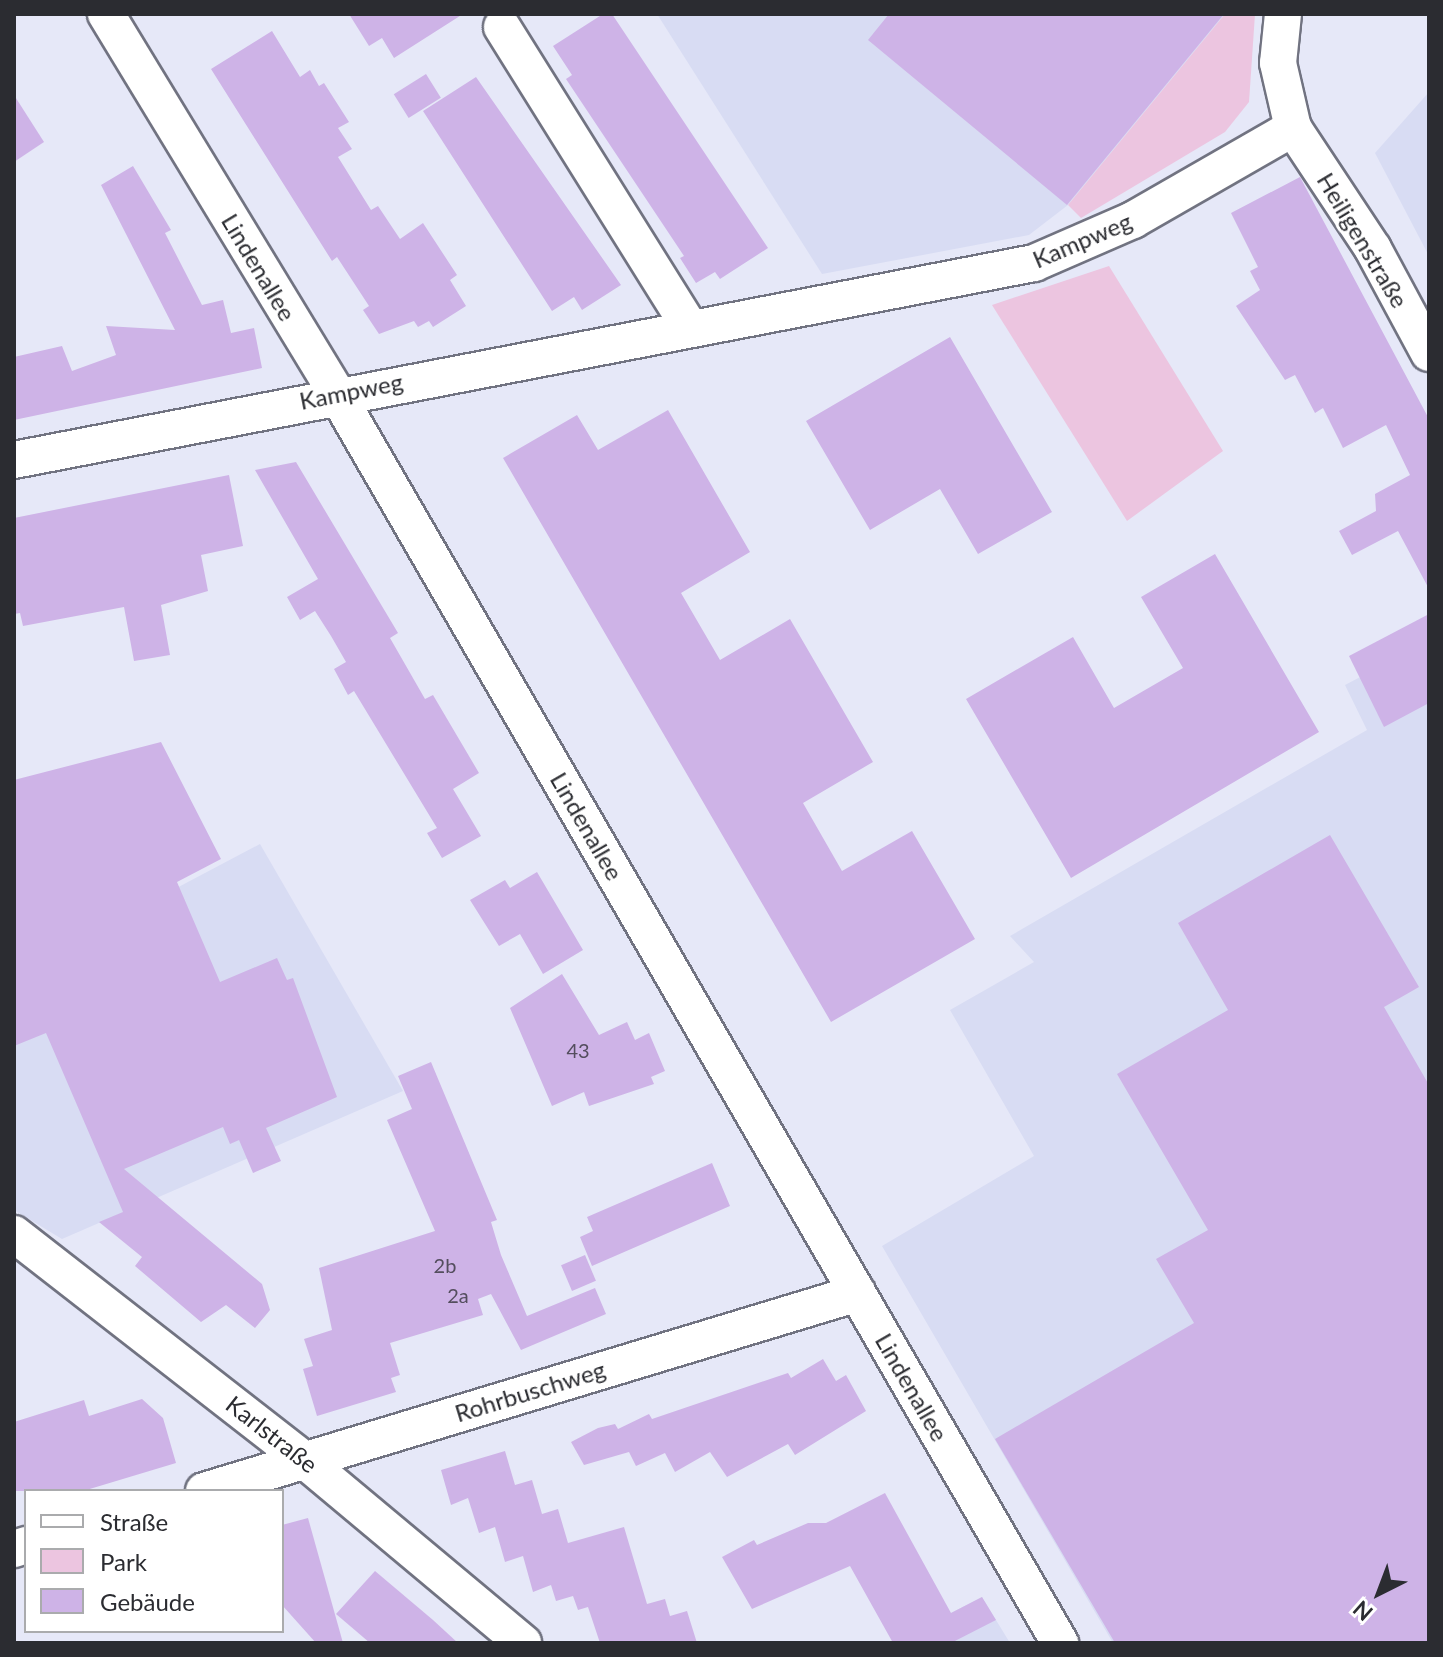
<!DOCTYPE html>
<html>
<head>
<meta charset="utf-8">
<style>
  body { margin:0 }
  #map { position:relative; width:1443px; height:1657px; overflow:hidden; background:#e6e8f8; font-family:Lato,sans-serif }
  div>[style] { position:absolute }
  .built>* { inset:0; background:#d8dcf3 }
  .green>* { inset:0; background:#ecc5e0 }
  .building>* { inset:0; background:#ceb3e7; transform-origin:0 0 }
  .roads { filter:drop-shadow(2px 0 #717381) drop-shadow(-2px 0 #717381) drop-shadow(0 2px #717381) drop-shadow(0 -2px #717381) }
  .minor>* { height:36px; margin:-18px; padding:0 18px; transform-origin:18px; border-radius:18px; background:#fff }
  span { translate:-50% -50%; white-space:nowrap; text-align:center; line-height:1.15; -webkit-text-stroke:6px #fff; paint-order:stroke }
  .number-label { font-size:20px; color:#544e5e }
  .number-label span { -webkit-text-stroke-width:0 }
  .street-label { font-size:24px; color:#2b2c31 }
  .frame { position:absolute; inset:0; border:16px solid #2b2c31; pointer-events:none }
  .legend { position:absolute; left:24px; top:1489px; width:260px; height:144px; box-sizing:border-box; background:#fff; border:2px solid #aaabad; margin:0; padding:10px 14px; list-style:none; font-size:24px; color:#2b2c31 }
  .legend li { display:flex; align-items:center; gap:16px; height:40px }
  .legend b { width:40px; border:2px solid #aaabad }
  .north { position:absolute; left:1339px; top:1553px; width:80px; height:80px; -webkit-text-stroke:6px #fff; paint-order:stroke; rotate:222deg; font-size:22px; font-weight:700; line-height:32px; text-align:center; color:#2b2c31 }
  .north::after { content:''; display:block; margin:auto; width:28px; height:36px; background:#2b2c31; clip-path:polygon(50% 0,100% 100%,50% 72%,0 100%) }
</style>
</head>
<body>
<div id="map">
  <div class="built">
    <i style="clip-path:polygon(657px 14px,1225px 14px,1068px 205px,1029px 235px,822px 274px)"></i>
    <i style="clip-path:polygon(1429px 92px,1429px 256px,1375px 153px)"></i>
    <i style="clip-path:polygon(1429px 641px,1429px 1643px,1113px 1643px,882px 1246px,1034px 1156px,950px 1010px,1034px 962px,1010px 936px,1367px 730px,1345px 685px)"></i>
    <i style="clip-path:polygon(260px 844px,403px 1091px,62px 1239px,14px 1210px,14px 974px)"></i>
    <i style="clip-path:polygon(982px 1597px,1010px 1643px,891px 1643px,951px 1613px)"></i>
  </div>
  <div class="green">
    <i style="clip-path:polygon(1225px 14px,1255px 14px,1249px 102px,1225px 132px,1081px 218px,1068px 205px)"></i>
    <i style="clip-path:polygon(1109px 266px,1223px 451px,1127px 521px,992px 305px)"></i>
  </div>
  <div class="building">
    <i style="clip-path:polygon(349px 14px,463px 14px,394px 58px,382px 38px,369px 46px)"></i>
    <i style="clip-path:polygon(603px 14px,612px 14px,768px 248px,720px 279px,715px 272px,696px 283px,680px 258px,684px 256px,566px 79px,572px 75px,553px 46px)"></i>
    <i style="clip-path:polygon(889px 14px,1224px 14px,1067px 205px,868px 40px)"></i>
    <i style="clip-path:polygon(272px 31px,300px 77px,310px 70px,319px 86px,324px 83px,349px 122px,338px 128px,352px 149px,338px 157px,371px 210px,378px 206px,400px 239px,423px 223px,457px 275px,450px 280px,466px 306px,433px 327px,429px 321px,418px 327px,414px 321px,379px 334px,363px 310px,369px 306px,337px 257px,332px 261px,211px 69px)"></i>
    <i style="left:426px;top:74px;width:28px;height:38px;rotate:58deg"></i>
    <i style="clip-path:polygon(476px 77px,621px 285px,582px 310px,574px 297px,552px 311px,423px 111px)"></i>
    <i style="clip-path:polygon(14px 95px,44px 142px,14px 162px)"></i>
    <i style="clip-path:polygon(133px 166px,171px 230px,165px 233px,202px 305px,223px 300px,231px 333px,254px 328px,262px 368px,14px 420px,14px 357px,62px 346px,72px 371px,116px 355px,106px 326px,175px 330px,101px 185px)"></i>
    <i style="clip-path:polygon(1300px 177px,1429px 419px,1429px 589px,1398px 531px,1352px 555px,1339px 531px,1376px 511px,1375px 494px,1410px 475px,1386px 425px,1343px 448px,1323px 408px,1315px 413px,1295px 375px,1285px 380px,1236px 306px,1260px 290px,1250px 271px,1258px 267px,1231px 213px)"></i>
    <i style="clip-path:polygon(950px 337px,1052px 512px,978px 554px,940px 489px,870px 530px,806px 421px)"></i>
    <i style="clip-path:polygon(668px 410px,750px 552px,681px 593px,720px 660px,790px 619px,873px 762px,803px 803px,842px 871px,912px 831px,975px 939px,831px 1022px,503px 458px,577px 415px,598px 450px)"></i>
    <i style="clip-path:polygon(296px 462px,398px 633px,390px 638px,425px 699px,433px 695px,479px 773px,453px 789px,481px 836px,442px 858px,427px 833px,437px 828px,354px 691px,348px 695px,334px 669px,346px 662px,331px 636px,315px 611px,300px 620px,287px 597px,318px 579px,255px 470px)"></i>
    <i style="clip-path:polygon(229px 475px,243px 546px,201px 555px,208px 591px,161px 605px,170px 655px,134px 661px,124px 607px,23px 626px,20px 613px,14px 614px,14px 518px)"></i>
    <i style="clip-path:polygon(1215px 554px,1319px 732px,1071px 878px,966px 699px,1073px 637px,1114px 708px,1183px 668px,1141px 597px)"></i>
    <i style="clip-path:polygon(1429px 614px,1429px 703px,1384px 727px,1349px 656px)"></i>
    <i style="clip-path:polygon(161px 742px,221px 859px,177px 882px,220px 982px,277px 958px,287px 980px,293px 978px,337px 1097px,266px 1128px,281px 1161px,253px 1173px,239px 1140px,230px 1144px,223px 1127px,124px 1169px,262px 1284px,270px 1310px,255px 1328px,226px 1305px,201px 1322px,135px 1266px,142px 1257px,99px 1222px,123px 1212px,46px 1033px,14px 1046px,14px 780px)"></i>
    <i style="clip-path:polygon(1330px 835px,1419px 987px,1384px 1007px,1429px 1085px,1429px 1643px,1115px 1643px,995px 1439px,1194px 1323px,1156px 1259px,1208px 1230px,1117px 1074px,1228px 1010px,1178px 923px)"></i>
    <i style="clip-path:polygon(537px 872px,583px 950px,543px 974px,520px 934px,499px 946px,470px 900px,505px 880px,510px 888px)"></i>
    <i style="clip-path:polygon(562px 974px,599px 1035px,627px 1022px,635px 1040px,649px 1033px,665px 1071px,651px 1077px,654px 1084px,589px 1106px,584px 1092px,552px 1106px,510px 1008px)"></i>
    <i style="clip-path:polygon(431px 1062px,497px 1220px,491px 1222px,501px 1255px,527px 1316px,595px 1288px,606px 1314px,521px 1350px,491px 1294px,478px 1299px,483px 1315px,390px 1343px,400px 1375px,391px 1378px,396px 1392px,317px 1416px,303px 1369px,313px 1366px,304px 1339px,332px 1330px,319px 1268px,435px 1231px,387px 1120px,412px 1109px,398px 1076px)"></i>
    <i style="clip-path:polygon(712px 1163px,730px 1206px,592px 1266px,580px 1237px,593px 1231px,587px 1217px)"></i>
    <i style="left:585px;top:1255px;width:28px;height:26px;rotate:67deg"></i>
    <i style="clip-path:polygon(823px 1359px,836px 1381px,846px 1375px,866px 1411px,795px 1455px,788px 1444px,727px 1477px,710px 1452px,675px 1472px,665px 1453px,636px 1466px,629px 1452px,584px 1465px,571px 1442px,598px 1428px,615px 1424px,618px 1429px,649px 1414px,652px 1419px,788px 1373px,791px 1378px)"></i>
    <i style="clip-path:polygon(142px 1399px,163px 1418px,176px 1463px,83px 1491px,14px 1491px,14px 1422px,84px 1400px,89px 1416px)"></i>
    <i style="clip-path:polygon(505px 1451px,515px 1485px,532px 1480px,542px 1514px,558px 1509px,568px 1543px,624px 1527px,647px 1604px,665px 1599px,670px 1616px,687px 1611px,697px 1643px,600px 1643px,588px 1607px,578px 1610px,573px 1596px,556px 1601px,551px 1585px,533px 1592px,523px 1556px,505px 1562px,495px 1527px,479px 1533px,468px 1498px,451px 1505px,441px 1470px)"></i>
    <i style="clip-path:polygon(885px 1493px,951px 1613px,982px 1597px,996px 1620px,951px 1643px,893px 1643px,850px 1566px,752px 1609px,722px 1557px,754px 1540px,757px 1545px,808px 1523px,826px 1523px)"></i>
    <i style="clip-path:polygon(308px 1518px,343px 1643px,316px 1643px,282px 1605px,282px 1525px)"></i>
    <i style="clip-path:polygon(375px 1571px,433px 1620px,458px 1643px,370px 1643px,336px 1614px)"></i>
  </div>
  <div class="roads">
    <div class="minor">
      <i style="left:106px;top:14px;width:443px;rotate:58.7deg"></i>
      <i style="left:336px;top:393px;width:1445px;rotate:59.92deg"></i>
      <i style="left:1283px;top:14px;width:49px;rotate:95.8deg"></i>
      <i style="left:1278px;top:63px;width:67px;rotate:77deg"></i>
      <i style="left:1293px;top:128px;width:145px;rotate:56.5deg"></i>
      <i style="left:1373px;top:249px;width:118px;rotate:61.7deg"></i>
      <i style="left:502px;top:27px;width:355px;rotate:58deg"></i>
      <i style="left:14px;top:460px;width:1039px;rotate:-10.93deg"></i>
      <i style="left:1034px;top:263px;width:108px;rotate:-23.5deg"></i>
      <i style="left:1133px;top:220px;width:185px;rotate:-29.9deg"></i>
      <i style="left:14px;top:1234px;width:366px;rotate:37.9deg"></i>
      <i style="left:303px;top:1459px;width:287px;rotate:39.9deg"></i>
      <i style="left:204px;top:1491px;width:683px;rotate:-16.84deg"></i>
      <i style="left:14px;top:1549px;width:13px;rotate:-18deg"></i>
    </div>
  </div>
  <div class="number-label">
    <span style="left:578px;top:1050px">43</span>
    <span style="left:445px;top:1265px">2b</span>
    <span style="left:458px;top:1295px">2a</span>
  </div>
  <div class="street-label">
    <span style="left:1082px;top:240px;rotate:-23deg">Kampweg</span>
    <span style="left:1363px;top:240px;rotate:59deg">Heiligenstraße</span>
    <span style="left:259px;top:267px;rotate:59deg">Lindenallee</span>
    <span style="left:351px;top:391px;rotate:-11deg">Kampweg</span>
    <span style="left:587px;top:826px;rotate:60deg">Lindenallee</span>
    <span style="left:912px;top:1387px;rotate:60deg">Lindenallee</span>
    <span style="left:530px;top:1391px;rotate:-17deg">Rohrbuschweg</span>
    <span style="left:272px;top:1434px;rotate:38deg">Karlstraße</span>
  </div>
  <div class="frame"></div>
  <ul class="legend">
  <li><b style="height:10px;background:#fff"></b>Straße</li>
  <li><b style="height:22px;background:#ecc5e0"></b>Park</li>
  <li><b style="height:22px;background:#ceb3e7"></b>Gebäude</li>
  </ul>
  <div class="north">N</div>
</div>
</body>
</html>
